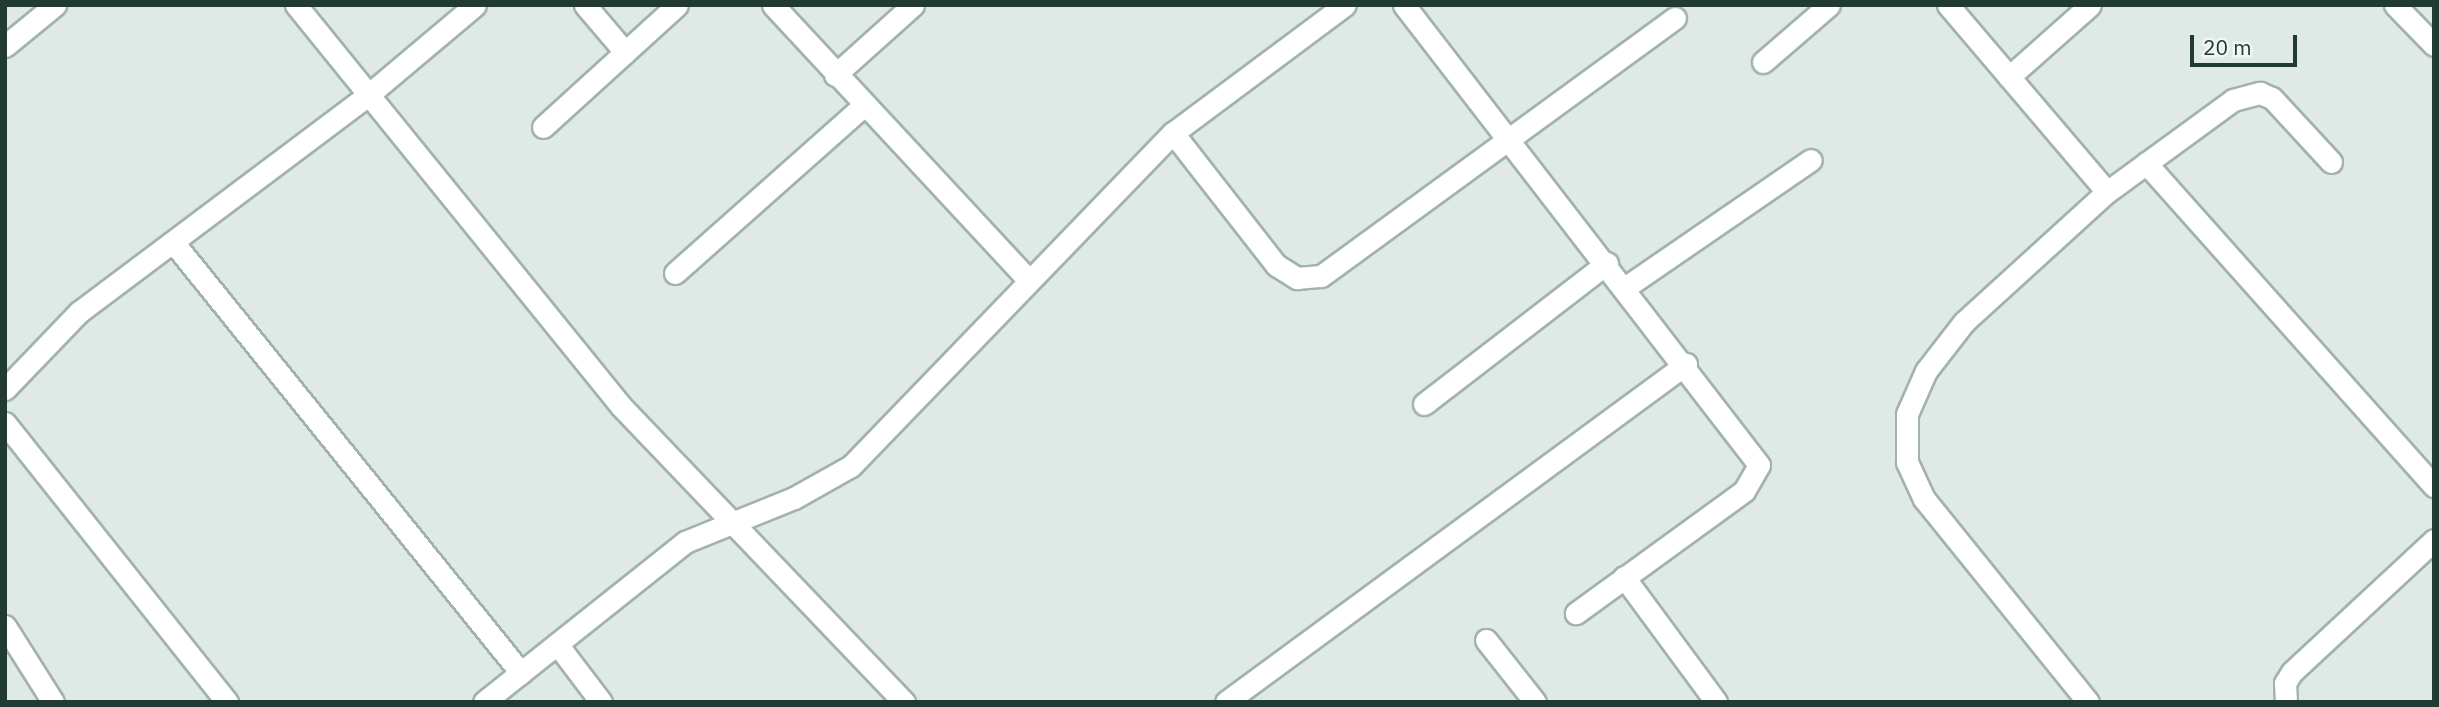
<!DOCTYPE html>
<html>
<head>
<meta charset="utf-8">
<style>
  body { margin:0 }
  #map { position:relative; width:2439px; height:707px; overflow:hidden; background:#dfeae6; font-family:"IBM Plex Sans",sans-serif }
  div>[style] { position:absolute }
  .roads { filter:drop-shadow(2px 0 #a2b2ad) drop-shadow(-2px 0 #a2b2ad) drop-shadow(0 2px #a2b2ad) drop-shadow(0 -2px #a2b2ad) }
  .minor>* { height:21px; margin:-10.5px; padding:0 10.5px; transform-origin:10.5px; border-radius:10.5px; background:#fff }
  span { translate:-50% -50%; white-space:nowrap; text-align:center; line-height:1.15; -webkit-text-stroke:7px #f0f7f4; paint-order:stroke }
  .frame { position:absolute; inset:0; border:7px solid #213a34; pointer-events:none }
  .scale { position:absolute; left:2190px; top:35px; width:107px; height:32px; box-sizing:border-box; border:4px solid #213a34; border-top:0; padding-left:9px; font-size:21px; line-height:24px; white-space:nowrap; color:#213a34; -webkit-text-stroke:5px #f0f7f4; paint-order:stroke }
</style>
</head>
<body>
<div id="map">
  <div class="roads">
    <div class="minor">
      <i style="left:296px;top:5px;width:516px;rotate:50.98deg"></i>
      <i style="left:621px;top:406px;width:410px;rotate:46.3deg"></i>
      <i style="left:585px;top:5px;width:62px;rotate:49.6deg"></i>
      <i style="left:773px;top:5px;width:373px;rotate:47.1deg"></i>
      <i style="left:1404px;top:5px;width:581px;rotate:52.34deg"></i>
      <i style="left:1759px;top:465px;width:30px;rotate:120deg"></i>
      <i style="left:1744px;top:491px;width:208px;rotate:144deg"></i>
      <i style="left:1948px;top:5px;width:245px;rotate:49.6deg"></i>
      <i style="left:2395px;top:5px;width:56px;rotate:45.7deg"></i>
      <i style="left:5px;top:46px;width:65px;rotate:-39.4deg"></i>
      <i style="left:1763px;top:62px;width:87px;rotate:-40.8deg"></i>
      <i style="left:835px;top:75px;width:105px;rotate:-41.9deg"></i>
      <i style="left:2009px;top:77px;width:108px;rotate:-41.6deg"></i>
      <i style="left:543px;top:127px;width:181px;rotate:-42.3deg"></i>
      <i style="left:1173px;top:133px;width:167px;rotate:52deg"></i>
      <i style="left:1276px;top:265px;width:25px;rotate:32deg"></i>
      <i style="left:1297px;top:278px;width:24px;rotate:-5deg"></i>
      <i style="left:1321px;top:276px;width:438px;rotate:-36.1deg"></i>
      <i style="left:2146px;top:163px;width:433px;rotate:48.3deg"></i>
      <i style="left:173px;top:242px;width:554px;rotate:51.08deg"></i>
      <i style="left:675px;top:273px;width:251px;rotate:-41.6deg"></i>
      <i style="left:1626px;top:287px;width:224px;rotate:-34.5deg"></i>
      <i style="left:5px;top:389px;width:107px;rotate:-46.1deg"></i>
      <i style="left:79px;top:312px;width:360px;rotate:-36.9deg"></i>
      <i style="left:367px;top:96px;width:141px;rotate:-40.1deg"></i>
      <i style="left:1424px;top:404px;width:231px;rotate:-37.6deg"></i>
      <i style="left:5px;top:423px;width:357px;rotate:51.5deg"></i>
      <i style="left:1624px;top:577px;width:155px;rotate:53.6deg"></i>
      <i style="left:5px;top:626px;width:90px;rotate:57.7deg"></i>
      <i style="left:1486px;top:640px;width:79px;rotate:51.7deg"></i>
      <i style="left:557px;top:644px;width:73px;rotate:52.8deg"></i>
      <i style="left:484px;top:702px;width:257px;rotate:-38.5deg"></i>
      <i style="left:685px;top:542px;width:118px;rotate:-22deg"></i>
      <i style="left:794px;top:498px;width:65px;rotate:-29.3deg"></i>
      <i style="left:851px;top:466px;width:463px;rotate:-46deg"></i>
      <i style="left:1173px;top:133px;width:214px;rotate:-36.7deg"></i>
      <i style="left:1226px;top:702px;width:571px;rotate:-36.31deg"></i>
      <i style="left:2088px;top:702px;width:261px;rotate:-128.9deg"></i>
      <i style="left:1924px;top:499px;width:41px;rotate:-114.7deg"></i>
      <i style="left:1907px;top:462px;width:48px;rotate:-90deg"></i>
      <i style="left:1907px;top:414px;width:47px;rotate:-66.2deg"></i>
      <i style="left:1926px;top:371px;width:62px;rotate:-52.2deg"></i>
      <i style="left:1964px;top:322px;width:193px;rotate:-42.3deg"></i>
      <i style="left:2107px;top:192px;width:156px;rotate:-36.1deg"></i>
      <i style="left:2233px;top:100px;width:28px;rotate:-15deg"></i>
      <i style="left:2260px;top:93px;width:13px;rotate:23deg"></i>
      <i style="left:2272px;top:98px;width:87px;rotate:47.3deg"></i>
      <i style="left:2286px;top:702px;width:19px;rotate:-93deg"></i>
      <i style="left:2285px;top:683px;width:13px;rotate:-58deg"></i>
      <i style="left:2292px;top:672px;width:194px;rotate:-42.9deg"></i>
    </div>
  </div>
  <div class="frame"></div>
  <div class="scale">20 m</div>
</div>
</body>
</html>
